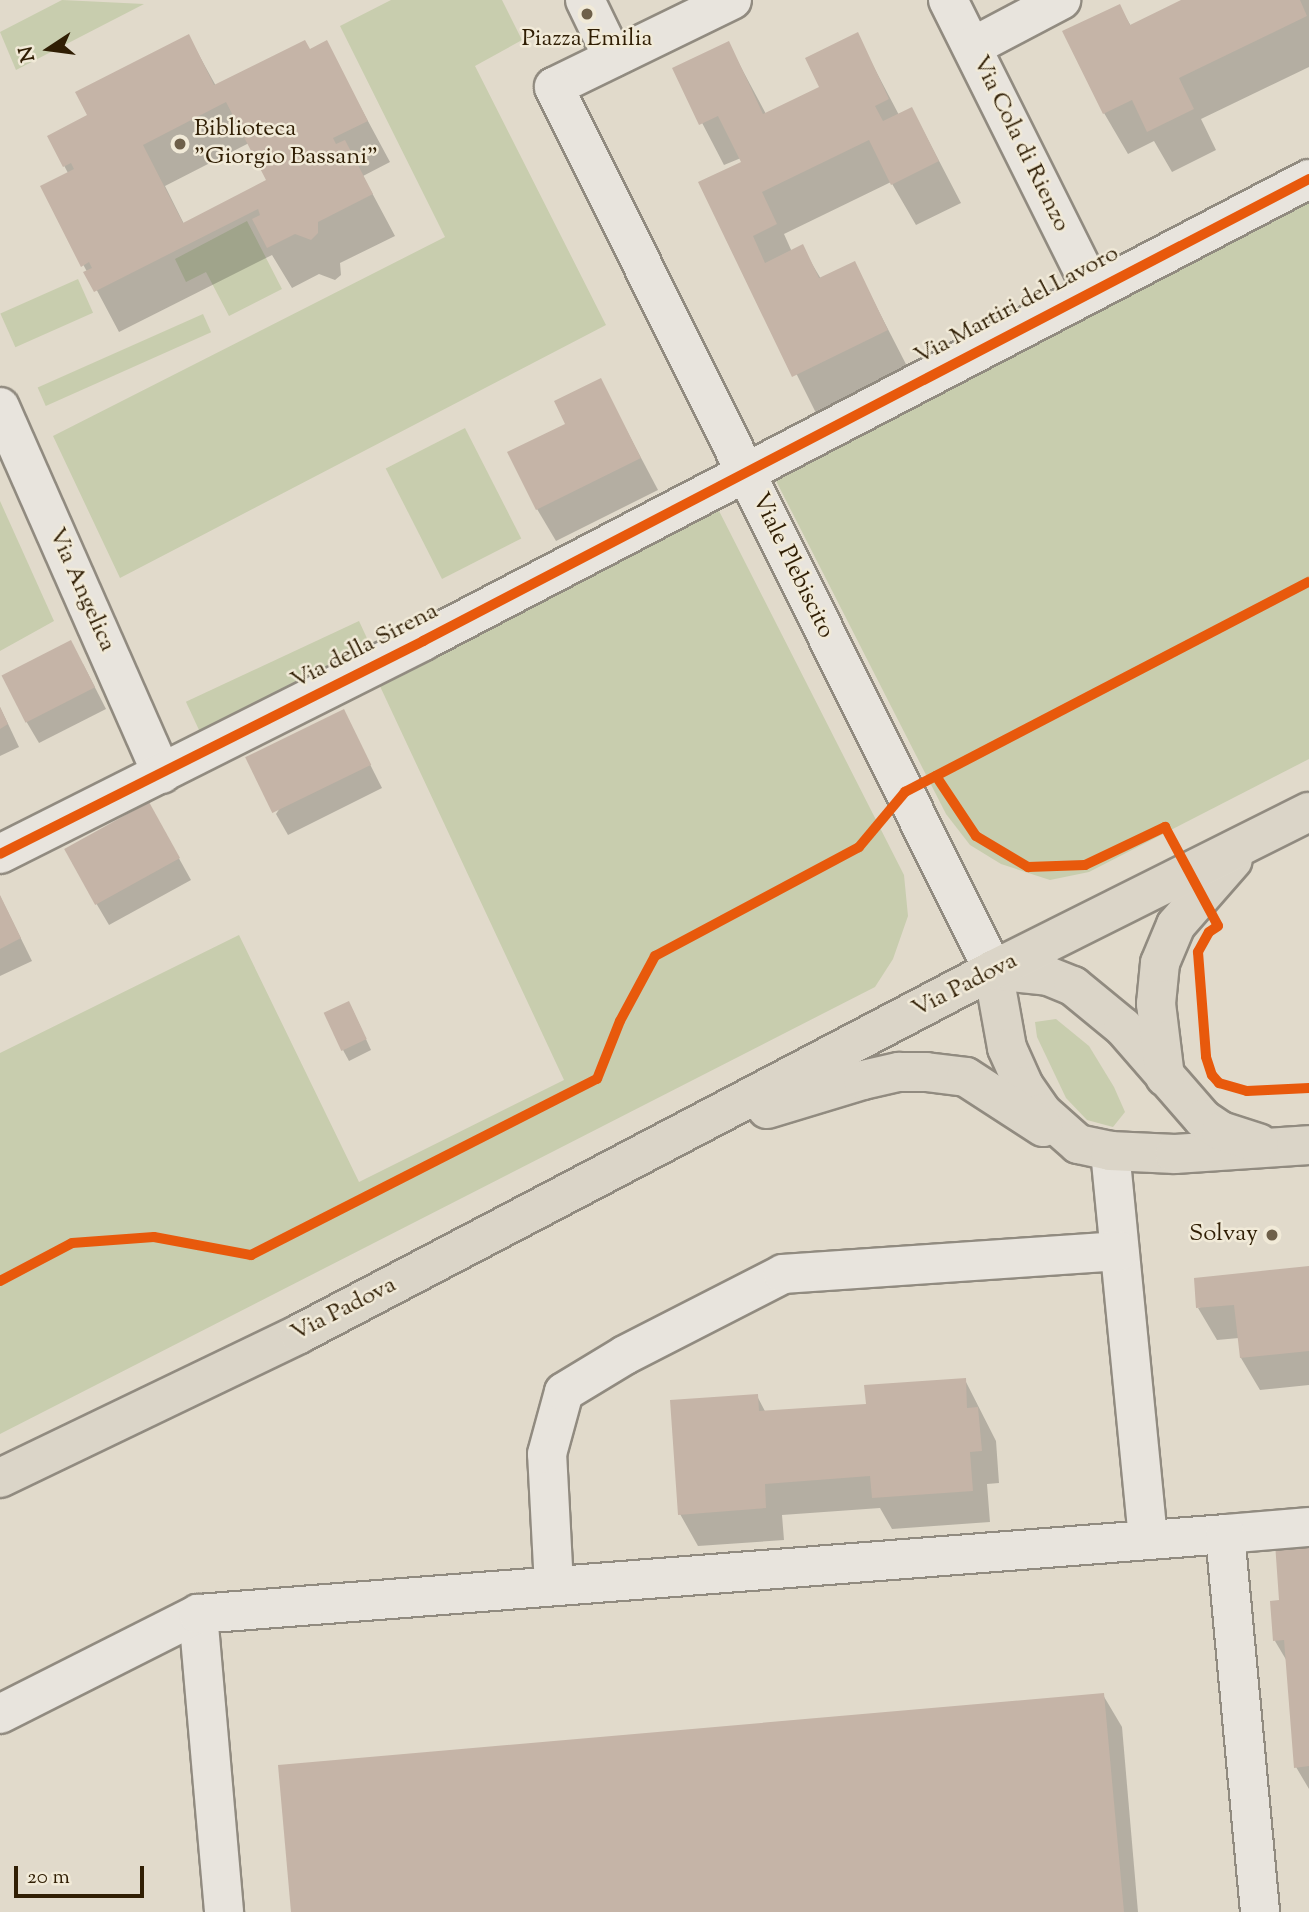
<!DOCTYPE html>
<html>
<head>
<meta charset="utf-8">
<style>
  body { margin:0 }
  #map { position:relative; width:1309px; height:1912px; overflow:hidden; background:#e1dacb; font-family:"Sorts Mill Goudy",serif }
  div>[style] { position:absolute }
  .green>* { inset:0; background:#c8cdae; transform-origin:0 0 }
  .shadow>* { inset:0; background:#0003 }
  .building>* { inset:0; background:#c5b4a7; transform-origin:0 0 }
  .roads { filter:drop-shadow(2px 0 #918b80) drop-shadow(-2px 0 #918b80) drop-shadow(0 2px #918b80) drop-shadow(0 -2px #918b80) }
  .minor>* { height:38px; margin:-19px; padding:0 19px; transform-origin:19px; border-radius:19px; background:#e8e4dd }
  .major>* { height:38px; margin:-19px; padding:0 19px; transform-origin:19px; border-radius:19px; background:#dbd5c8 }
  .cycleway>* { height:10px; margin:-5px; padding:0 5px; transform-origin:5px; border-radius:5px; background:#e8590c }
  .dots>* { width:19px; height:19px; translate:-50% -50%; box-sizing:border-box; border:4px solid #f1ead8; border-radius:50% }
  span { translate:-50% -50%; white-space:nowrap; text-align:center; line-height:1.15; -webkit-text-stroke:5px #f1ead8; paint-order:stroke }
  .poi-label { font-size:24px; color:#301e04 }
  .left { translate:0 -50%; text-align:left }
  .right { translate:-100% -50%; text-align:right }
  .street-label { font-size:24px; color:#301e04 }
  .north { position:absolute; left:14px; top:14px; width:70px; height:70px; -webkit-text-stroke:5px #f1ead8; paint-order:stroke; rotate:257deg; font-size:19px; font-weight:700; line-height:28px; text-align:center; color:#301e04 }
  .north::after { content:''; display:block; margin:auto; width:24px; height:32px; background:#301e04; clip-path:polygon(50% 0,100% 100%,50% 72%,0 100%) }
  .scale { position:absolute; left:14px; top:1866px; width:130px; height:32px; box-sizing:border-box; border:4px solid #301e04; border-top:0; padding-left:9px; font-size:21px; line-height:24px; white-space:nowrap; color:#301e04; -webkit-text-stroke:5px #f1ead8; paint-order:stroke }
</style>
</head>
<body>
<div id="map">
  <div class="green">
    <i style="clip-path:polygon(62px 0,144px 4px,16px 70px,0 32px)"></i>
    <i style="clip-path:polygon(391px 0,502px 0,522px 40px,475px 66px,606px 325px,120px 578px,53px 436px,445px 237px,340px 26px)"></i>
    <i style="clip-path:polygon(1309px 195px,1309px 759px,1089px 872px,1050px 880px,1001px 864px,970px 845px,946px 814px,771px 471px)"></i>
    <i style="clip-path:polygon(247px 221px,282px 289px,229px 316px,206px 272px,186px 282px,175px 259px)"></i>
    <i style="left:78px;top:279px;width:37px;height:85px;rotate:66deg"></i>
    <i style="left:203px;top:314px;width:20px;height:181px;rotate:66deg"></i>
    <i style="left:465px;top:428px;width:124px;height:89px;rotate:63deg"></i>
    <i style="clip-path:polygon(0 501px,54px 621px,0 651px)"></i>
    <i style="clip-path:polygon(716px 505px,904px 875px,908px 916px,893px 959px,875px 987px,0 1434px,0 1053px,239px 935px,359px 1182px,564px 1080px,378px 682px)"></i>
    <i style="left:359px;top:621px;width:33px;height:191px;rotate:65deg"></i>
    <i style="clip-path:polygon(1056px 1019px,1089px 1046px,1114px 1087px,1125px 1112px,1113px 1127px,1087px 1120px,1066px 1098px,1037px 1037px,1035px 1022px)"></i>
  </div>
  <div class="shadow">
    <i style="clip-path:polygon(1185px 0,1309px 0,1309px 67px,1201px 119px,1216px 150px,1172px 172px,1154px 141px,1128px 154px,1104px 113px,1119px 6px,1131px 26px)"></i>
    <i style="clip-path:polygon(857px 35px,899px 115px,912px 109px,961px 203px,916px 225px,891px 182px,784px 234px,792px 252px,802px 247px,821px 279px,854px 263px,910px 372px,818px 417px,701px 183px,743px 163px,741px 158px,724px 165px,674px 69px,728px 43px,766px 114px,821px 88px)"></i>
    <i style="clip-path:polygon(evenodd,189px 37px,216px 86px,326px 43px,390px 162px,363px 176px,395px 236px,340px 263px,341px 275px,335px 280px,319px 274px,292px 288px,272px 255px,119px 332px,42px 187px,68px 173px,49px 137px,89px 116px,189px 37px,249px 143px,268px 181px,184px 224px,165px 186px,249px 143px)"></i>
    <i style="clip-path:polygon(600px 380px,658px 490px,556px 541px,537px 509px)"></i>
    <i style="clip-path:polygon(83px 664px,106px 709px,39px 743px,26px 721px)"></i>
    <i style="clip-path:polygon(0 707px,19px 747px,0 756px)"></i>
    <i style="clip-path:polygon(343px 711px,382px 788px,288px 835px,276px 814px)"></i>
    <i style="clip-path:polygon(161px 826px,191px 880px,109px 925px,96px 903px)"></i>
    <i style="clip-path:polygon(0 896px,32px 961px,0 976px)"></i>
    <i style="clip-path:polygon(354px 1013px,371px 1050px,349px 1061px,343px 1050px)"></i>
    <i style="clip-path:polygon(1309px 1268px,1309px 1385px,1260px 1390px,1241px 1358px,1239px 1338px,1217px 1340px,1198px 1308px)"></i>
    <i style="clip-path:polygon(965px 1380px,996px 1441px,999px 1483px,987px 1484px,990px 1522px,892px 1529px,880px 1508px,782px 1515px,784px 1540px,698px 1546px,680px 1514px,757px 1396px,766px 1413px,868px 1406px)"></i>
    <i style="clip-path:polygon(1309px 1542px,1309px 1789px,1296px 1767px,1288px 1663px,1275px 1641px)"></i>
    <i style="clip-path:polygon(1103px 1695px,1122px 1727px,1138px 1912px,293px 1912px)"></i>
  </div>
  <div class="building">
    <i style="clip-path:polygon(1181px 0,1300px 0,1307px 16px,1179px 78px,1194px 109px,1147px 132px,1132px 100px,1103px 114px,1062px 31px,1120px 4px,1130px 25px)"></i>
    <i style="clip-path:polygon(858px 32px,889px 99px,875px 106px,883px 121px,912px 107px,939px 161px,891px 185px,869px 140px,762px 192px,777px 224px,753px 236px,765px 263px,803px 244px,819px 278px,855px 261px,888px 330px,792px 377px,698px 182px,741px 162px,718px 116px,699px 125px,672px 68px,729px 41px,763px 114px,819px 87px,805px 58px)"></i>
    <i style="clip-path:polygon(evenodd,189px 34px,214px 85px,305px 40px,310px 49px,327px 40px,368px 121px,333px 138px,336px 144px,345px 140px,373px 194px,318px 222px,318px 233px,311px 240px,295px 234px,267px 248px,252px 219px,260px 215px,258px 209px,94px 292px,83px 272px,92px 268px,89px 262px,81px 267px,40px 186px,74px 169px,71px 163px,63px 167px,47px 136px,87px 115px,75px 92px,189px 34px,226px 102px,266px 180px,183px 223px,143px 145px,226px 102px)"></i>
    <i style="clip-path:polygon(601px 378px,641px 458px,536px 510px,507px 452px,565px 424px,554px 401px)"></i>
    <i style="left:71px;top:640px;width:53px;height:78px;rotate:63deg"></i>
    <i style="clip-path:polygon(0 707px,8px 724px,0 729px)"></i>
    <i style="left:344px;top:709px;width:62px;height:110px;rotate:64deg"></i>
    <i style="left:149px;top:802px;width:64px;height:97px;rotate:61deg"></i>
    <i style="clip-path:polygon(0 895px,21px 938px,0 949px)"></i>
    <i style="left:349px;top:1001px;width:42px;height:28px;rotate:65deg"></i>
    <i style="clip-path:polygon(1309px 1266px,1309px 1351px,1240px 1358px,1234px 1305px,1196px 1308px,1194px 1278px)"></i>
    <i style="clip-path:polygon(966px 1378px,967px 1408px,978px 1407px,982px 1451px,970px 1452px,973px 1491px,872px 1498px,870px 1476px,765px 1484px,766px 1508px,678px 1515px,670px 1400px,758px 1394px,759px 1411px,866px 1404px,864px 1385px)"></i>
    <i style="clip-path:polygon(1309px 1540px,1309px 1766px,1294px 1768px,1284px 1640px,1273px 1641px,1270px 1601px,1279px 1600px,1275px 1543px)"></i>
    <i style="clip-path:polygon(1104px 1693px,1124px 1912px,291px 1912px,278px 1765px)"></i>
  </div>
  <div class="roads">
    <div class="minor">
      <i style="left:585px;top:0;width:64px;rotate:64.2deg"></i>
      <i style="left:732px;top:0;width:198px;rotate:154deg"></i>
      <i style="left:554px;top:87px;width:986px;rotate:63.56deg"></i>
      <i style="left:948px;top:0;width:323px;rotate:63.5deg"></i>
      <i style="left:972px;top:47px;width:101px;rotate:-27.8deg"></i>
      <i style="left:0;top:407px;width:401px;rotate:66.2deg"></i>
      <i style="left:0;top:854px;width:474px;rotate:-26.7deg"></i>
      <i style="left:423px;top:641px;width:999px;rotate:-27.54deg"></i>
      <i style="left:1110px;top:1151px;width:390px;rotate:84.4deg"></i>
      <i style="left:1225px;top:1534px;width:84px;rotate:-4.8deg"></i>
      <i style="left:554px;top:1586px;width:132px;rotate:-93deg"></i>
      <i style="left:547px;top:1454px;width:64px;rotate:-74.7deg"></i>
      <i style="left:564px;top:1392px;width:71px;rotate:-31.2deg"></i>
      <i style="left:625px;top:1355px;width:178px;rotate:-27.1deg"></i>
      <i style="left:783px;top:1274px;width:337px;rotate:-3.9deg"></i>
      <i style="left:198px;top:1614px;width:299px;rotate:85deg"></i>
      <i style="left:0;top:1714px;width:222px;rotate:-26.8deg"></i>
      <i style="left:198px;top:1614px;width:1030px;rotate:-4.45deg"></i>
      <i style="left:1225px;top:1534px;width:380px;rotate:84.7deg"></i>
    </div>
    <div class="major">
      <i style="left:993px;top:970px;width:79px;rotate:79.8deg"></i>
      <i style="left:1007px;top:1048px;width:42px;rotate:65.9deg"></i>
      <i style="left:1024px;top:1086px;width:33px;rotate:55deg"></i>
      <i style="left:1043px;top:1113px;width:47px;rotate:41.5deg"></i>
      <i style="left:1078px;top:1144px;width:33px;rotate:12deg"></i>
      <i style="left:1110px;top:1151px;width:65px;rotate:2.6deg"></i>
      <i style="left:1175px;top:1154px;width:134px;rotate:-3.8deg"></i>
      <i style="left:993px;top:970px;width:55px;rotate:6.2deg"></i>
      <i style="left:1048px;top:976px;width:27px;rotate:22deg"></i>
      <i style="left:1073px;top:986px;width:65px;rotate:39.4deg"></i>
      <i style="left:1123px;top:1027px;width:122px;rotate:49deg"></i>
      <i style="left:1203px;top:1119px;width:22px;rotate:34deg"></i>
      <i style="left:1221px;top:1131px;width:40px;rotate:18deg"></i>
      <i style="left:1165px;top:1077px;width:74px;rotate:-97deg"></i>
      <i style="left:1156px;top:1004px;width:41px;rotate:-84.4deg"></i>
      <i style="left:1160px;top:963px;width:41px;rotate:-67.2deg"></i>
      <i style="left:1176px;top:925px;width:86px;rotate:-48.8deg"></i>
      <i style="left:767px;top:1109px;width:100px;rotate:-16.8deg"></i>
      <i style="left:863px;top:1080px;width:37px;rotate:-13deg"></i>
      <i style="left:899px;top:1072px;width:27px"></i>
      <i style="left:926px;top:1072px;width:40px;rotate:7.1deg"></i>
      <i style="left:966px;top:1077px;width:92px;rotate:33deg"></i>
      <i style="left:0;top:1478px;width:332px;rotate:-25.7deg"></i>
      <i style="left:299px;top:1334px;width:784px;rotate:-27.68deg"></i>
      <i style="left:993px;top:970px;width:353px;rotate:-26.6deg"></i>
    </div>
  </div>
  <div class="cycleway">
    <i style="left:936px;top:776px;width:72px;rotate:56.3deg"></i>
    <i style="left:976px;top:836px;width:61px;rotate:30.8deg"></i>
    <i style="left:1028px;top:867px;width:57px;rotate:-2deg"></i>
    <i style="left:1085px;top:865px;width:89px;rotate:-25.4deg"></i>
    <i style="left:1165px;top:827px;width:112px;rotate:61.8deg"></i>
    <i style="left:1218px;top:926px;width:11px;rotate:146deg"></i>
    <i style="left:1209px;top:932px;width:23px;rotate:119deg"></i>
    <i style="left:1198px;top:952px;width:105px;rotate:85.6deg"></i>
    <i style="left:1206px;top:1057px;width:19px;rotate:72deg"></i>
    <i style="left:1212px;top:1075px;width:11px;rotate:49deg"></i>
    <i style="left:1219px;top:1083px;width:29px;rotate:16deg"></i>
    <i style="left:1247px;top:1091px;width:62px;rotate:-2.8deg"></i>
    <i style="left:0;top:854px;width:474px;rotate:-26.7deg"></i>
    <i style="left:423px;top:641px;width:999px;rotate:-27.54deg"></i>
    <i style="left:0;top:1281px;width:81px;rotate:-27.8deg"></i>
    <i style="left:72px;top:1243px;width:82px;rotate:-4.2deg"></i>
    <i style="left:154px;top:1237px;width:99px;rotate:10.5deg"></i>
    <i style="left:251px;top:1255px;width:388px;rotate:-27deg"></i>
    <i style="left:597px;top:1079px;width:62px;rotate:-68.4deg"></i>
    <i style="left:620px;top:1021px;width:74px;rotate:-61.7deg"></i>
    <i style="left:655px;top:956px;width:231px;rotate:-28.1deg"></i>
    <i style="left:859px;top:847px;width:72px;rotate:-50.1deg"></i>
    <i style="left:905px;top:792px;width:455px;rotate:-27.5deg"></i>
  </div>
  <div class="dots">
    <i style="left:587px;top:14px;background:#6e604a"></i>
    <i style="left:180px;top:144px;background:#6e604a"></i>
    <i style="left:1272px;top:1235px;background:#6e604a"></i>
  </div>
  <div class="poi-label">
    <span style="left:587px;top:40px">Piazza Emilia</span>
    <span class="left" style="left:194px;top:144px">Biblioteca<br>"Giorgio Bassani"</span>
    <span class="right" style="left:1258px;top:1235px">Solvay</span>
  </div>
  <div class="street-label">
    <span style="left:1020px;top:144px;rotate:64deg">Via Cola di Rienzo</span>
    <span style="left:1017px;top:306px;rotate:-28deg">Via Martiri del Lavoro</span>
    <span style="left:792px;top:566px;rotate:64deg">Viale Plebiscito</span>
    <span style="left:81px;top:590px;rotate:66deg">Via Angelica</span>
    <span style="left:365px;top:647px;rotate:-27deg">Via della Sirena</span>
    <span style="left:965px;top:986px;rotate:-27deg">Via Padova</span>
    <span style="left:344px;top:1310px;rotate:-27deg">Via Padova</span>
  </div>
  <div class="north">N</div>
  <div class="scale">20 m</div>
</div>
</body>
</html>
